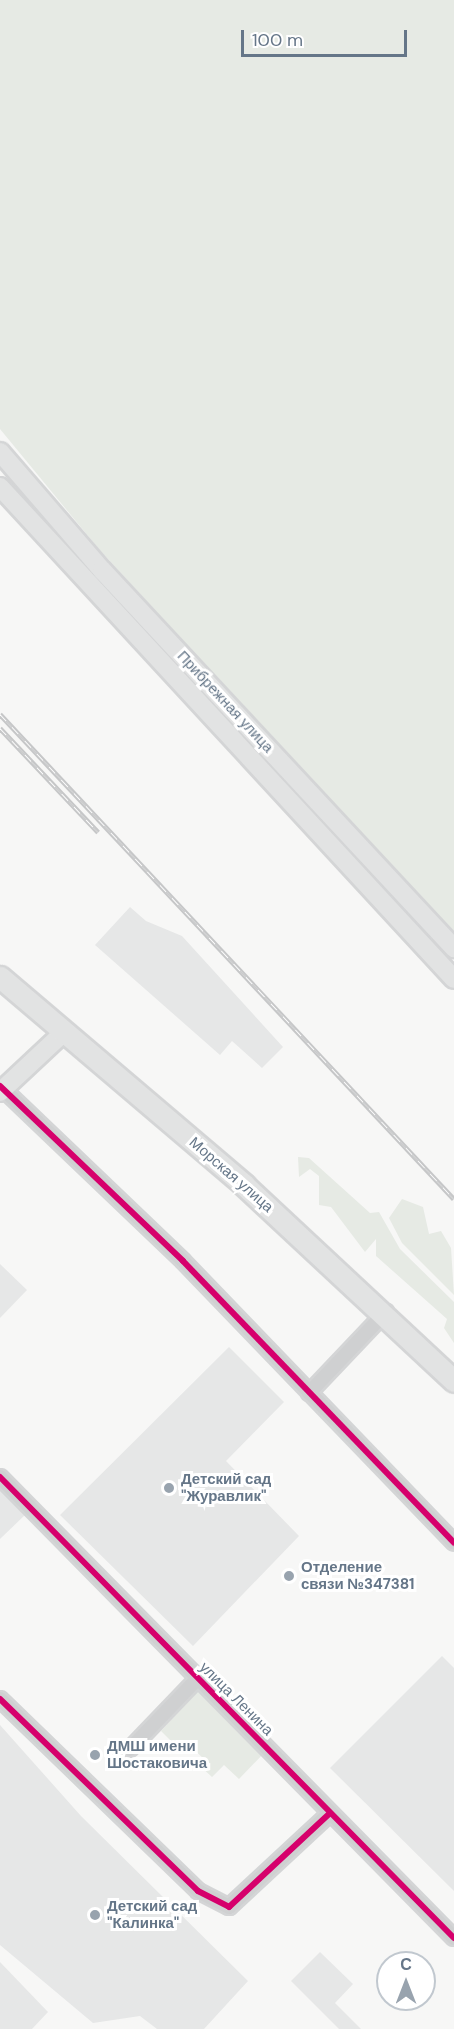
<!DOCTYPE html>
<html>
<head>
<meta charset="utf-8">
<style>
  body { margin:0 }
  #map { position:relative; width:454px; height:2029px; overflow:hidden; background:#f7f7f6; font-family:"DM Sans",sans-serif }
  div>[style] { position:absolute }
  .built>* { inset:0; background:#e6e7e7 }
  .green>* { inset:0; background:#e6eae4 }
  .roads { filter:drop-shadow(2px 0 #d4d5d6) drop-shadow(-2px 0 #d4d5d6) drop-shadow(0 2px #d4d5d6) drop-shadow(0 -2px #d4d5d6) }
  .street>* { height:14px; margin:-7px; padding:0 7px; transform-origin:7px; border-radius:7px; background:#cfd0d1 }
  .secondary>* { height:18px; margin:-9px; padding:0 9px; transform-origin:9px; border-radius:9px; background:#e2e3e3 }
  .primary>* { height:21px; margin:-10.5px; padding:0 10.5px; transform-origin:10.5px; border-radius:10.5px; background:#e2e3e3 }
  .rail>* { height:5px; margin-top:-2.5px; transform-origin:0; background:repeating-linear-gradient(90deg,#fff 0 9px,#c6c7c8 0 18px); box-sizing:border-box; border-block:2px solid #c6c7c8 }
  .cycleway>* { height:6px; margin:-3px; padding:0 3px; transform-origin:3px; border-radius:3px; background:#d6006c }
  .dots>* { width:16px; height:16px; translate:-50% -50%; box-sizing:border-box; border:3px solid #fff; border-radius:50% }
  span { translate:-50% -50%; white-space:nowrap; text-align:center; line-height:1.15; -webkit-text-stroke:6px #fff; paint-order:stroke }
  .street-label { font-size:15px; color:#657688 }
  .poi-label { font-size:15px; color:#657688; font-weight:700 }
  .left { translate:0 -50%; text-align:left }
  .north { position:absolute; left:376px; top:1951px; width:60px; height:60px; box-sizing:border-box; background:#fff; border:2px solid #c1c8cf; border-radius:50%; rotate:0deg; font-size:16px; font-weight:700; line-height:24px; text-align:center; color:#657688 }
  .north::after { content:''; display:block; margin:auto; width:21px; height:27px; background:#98a3ae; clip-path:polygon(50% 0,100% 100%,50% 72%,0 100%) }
  .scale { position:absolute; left:241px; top:30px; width:166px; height:27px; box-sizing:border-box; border:3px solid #657688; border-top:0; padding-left:8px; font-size:18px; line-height:21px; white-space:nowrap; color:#657688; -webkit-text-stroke:4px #fff; paint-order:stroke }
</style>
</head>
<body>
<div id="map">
  <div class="built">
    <i style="clip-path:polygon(130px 907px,146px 921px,182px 936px,283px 1047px,262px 1068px,232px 1041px,220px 1055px,95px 945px)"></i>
    <i style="clip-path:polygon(0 1264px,27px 1290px,0 1318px)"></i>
    <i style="clip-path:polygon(229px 1347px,284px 1402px,226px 1461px,299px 1536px,193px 1646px,60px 1515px)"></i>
    <i style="clip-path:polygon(0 1490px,26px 1514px,0 1539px)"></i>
    <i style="clip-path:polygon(442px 1656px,454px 1668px,454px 1891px,330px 1768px)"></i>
    <i style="clip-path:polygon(0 1725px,81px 1816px,248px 1981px,204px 2029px,157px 2029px,140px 2016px,93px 2023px,0 1945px)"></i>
    <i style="clip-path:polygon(320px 1952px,353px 1984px,335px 2003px,361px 2029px,339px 2029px,291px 1981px)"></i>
    <i style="clip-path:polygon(0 1962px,48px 2012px,32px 2029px,0 2029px)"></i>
  </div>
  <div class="green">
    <i style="clip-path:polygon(0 0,454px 0,454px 938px,98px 548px,0 429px)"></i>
    <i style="clip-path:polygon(298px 1157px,309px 1158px,370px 1213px,379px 1212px,400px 1249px,454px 1302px,454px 1343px,444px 1328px,447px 1319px,376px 1256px,376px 1239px,365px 1252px,331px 1207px,319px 1205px,319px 1176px,310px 1169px,299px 1177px)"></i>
    <i style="clip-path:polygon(402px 1199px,423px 1207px,429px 1234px,441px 1231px,451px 1248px,454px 1295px,402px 1243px,389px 1218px)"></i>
    <i style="clip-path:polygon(199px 1690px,265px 1752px,239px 1779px,224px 1765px,212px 1777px,200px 1766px,205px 1760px,187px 1743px,180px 1750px,161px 1731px)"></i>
  </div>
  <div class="roads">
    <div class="street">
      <i style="left:0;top:1086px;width:253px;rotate:43.7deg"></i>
      <i style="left:183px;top:1261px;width:391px;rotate:46.1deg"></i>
      <i style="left:309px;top:1393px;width:112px;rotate:-46.5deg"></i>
      <i style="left:0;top:1477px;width:647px;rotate:45.44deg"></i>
      <i style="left:0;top:1699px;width:276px;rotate:44.1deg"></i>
      <i style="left:198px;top:1891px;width:35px;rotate:27deg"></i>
      <i style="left:229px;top:1907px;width:138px;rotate:-42.9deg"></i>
      <i style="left:130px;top:1749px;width:98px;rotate:-46.2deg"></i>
    </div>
    <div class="secondary">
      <i style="left:0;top:452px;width:156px;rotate:49.2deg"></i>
      <i style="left:102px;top:570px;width:517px;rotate:47.04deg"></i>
      <i style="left:0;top:487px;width:669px;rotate:47.3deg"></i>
      <i style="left:0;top:1092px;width:86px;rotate:-43.1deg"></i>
    </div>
    <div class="primary">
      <i style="left:0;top:977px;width:321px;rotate:40.4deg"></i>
      <i style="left:244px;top:1185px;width:287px;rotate:43deg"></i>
    </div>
  </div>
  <div class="rail">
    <i style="left:0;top:714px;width:664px;rotate:46.89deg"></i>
    <i style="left:0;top:728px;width:143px;rotate:46.7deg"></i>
  </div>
  <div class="cycleway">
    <i style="left:0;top:1086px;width:253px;rotate:43.7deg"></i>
    <i style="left:183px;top:1261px;width:391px;rotate:46.1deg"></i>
    <i style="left:0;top:1477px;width:647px;rotate:45.44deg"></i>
    <i style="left:0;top:1699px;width:276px;rotate:44.1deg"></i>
    <i style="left:198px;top:1891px;width:35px;rotate:27deg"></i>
    <i style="left:229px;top:1907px;width:138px;rotate:-42.9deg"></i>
  </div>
  <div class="dots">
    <i style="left:169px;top:1488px;background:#98a3ae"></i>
    <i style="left:289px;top:1576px;background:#98a3ae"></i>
    <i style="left:95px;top:1755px;background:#98a3ae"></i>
    <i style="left:95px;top:1915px;background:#98a3ae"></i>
  </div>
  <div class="street-label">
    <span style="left:225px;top:702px;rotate:47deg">Прибрежная улица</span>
    <span style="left:231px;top:1175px;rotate:41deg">Морская улица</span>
    <span style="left:236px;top:1699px;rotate:45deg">улица Ленина</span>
  </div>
  <div class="poi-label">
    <span class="left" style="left:181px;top:1488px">Детский сад<br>"Журавлик"</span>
    <span class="left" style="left:301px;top:1576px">Отделение<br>связи №347381</span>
    <span class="left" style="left:107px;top:1755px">ДМШ имени<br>Шостаковича</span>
    <span class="left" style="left:107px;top:1915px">Детский сад<br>"Калинка"</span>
  </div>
  <div class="north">С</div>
  <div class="scale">100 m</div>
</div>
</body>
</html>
